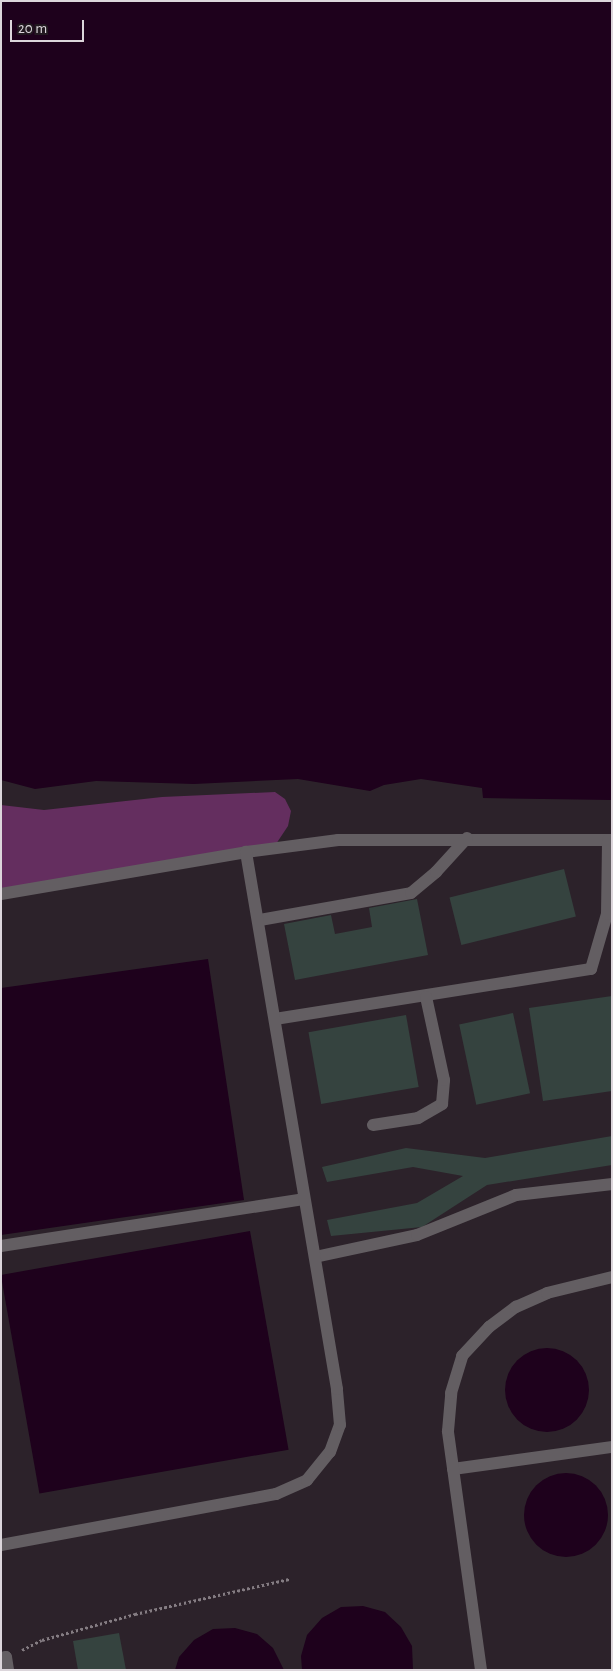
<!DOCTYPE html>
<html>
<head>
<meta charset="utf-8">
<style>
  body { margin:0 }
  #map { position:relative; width:613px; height:1671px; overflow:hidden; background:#2c222a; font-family:"Alegreya Sans",sans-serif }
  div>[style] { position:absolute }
  .green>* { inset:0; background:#642e5f }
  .water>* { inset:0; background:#1e011c; transform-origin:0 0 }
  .round { border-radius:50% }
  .building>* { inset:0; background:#35433f; transform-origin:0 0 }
  .path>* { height:3px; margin-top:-1.5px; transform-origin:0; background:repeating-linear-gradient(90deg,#847c82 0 2.5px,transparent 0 5px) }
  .service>* { height:12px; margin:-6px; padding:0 6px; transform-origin:6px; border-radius:6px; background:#635e62 }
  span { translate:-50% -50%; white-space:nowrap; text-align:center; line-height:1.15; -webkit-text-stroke:4px #221920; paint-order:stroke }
  .frame { position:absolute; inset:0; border:2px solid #dcd6db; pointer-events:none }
  .scale { position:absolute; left:10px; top:20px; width:74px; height:22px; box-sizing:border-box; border:2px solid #dcd6db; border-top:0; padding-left:6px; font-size:15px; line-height:18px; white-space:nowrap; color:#dcd6db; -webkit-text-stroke:4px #221920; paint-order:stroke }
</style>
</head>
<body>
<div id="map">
  <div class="green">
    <i style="clip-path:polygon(275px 792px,285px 799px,291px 811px,288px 826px,276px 844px,1px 894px,1px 805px,44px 810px,162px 797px)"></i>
  </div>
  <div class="water">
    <i style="clip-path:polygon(1px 1px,612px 1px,612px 800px,483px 798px,482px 788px,421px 779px,384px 785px,370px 791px,298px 779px,194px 784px,96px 781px,35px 789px,1px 780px)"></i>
    <i style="clip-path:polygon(208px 959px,244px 1200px,1px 1235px,1px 988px)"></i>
    <i style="left:250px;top:1231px;width:222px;height:253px;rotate:80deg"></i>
    <i class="round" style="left:505px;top:1348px;width:84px;height:84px"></i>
    <i class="round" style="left:524px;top:1473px;width:84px;height:84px"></i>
    <i style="clip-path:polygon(363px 1606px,385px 1612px,401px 1627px,412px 1646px,413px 1670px,302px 1670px,301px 1656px,307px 1635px,322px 1618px,341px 1607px)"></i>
    <i style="clip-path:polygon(235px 1628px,257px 1634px,273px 1648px,284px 1670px,175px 1670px,179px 1657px,194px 1640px,213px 1629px)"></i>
  </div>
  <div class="building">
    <i style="left:564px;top:869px;width:49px;height:118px;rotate:76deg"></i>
    <i style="clip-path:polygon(417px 899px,428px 955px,295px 980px,284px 924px,331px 915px,335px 934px,372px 927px,369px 908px)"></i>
    <i style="clip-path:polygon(612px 996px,612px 1091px,543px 1101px,529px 1008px)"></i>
    <i style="left:513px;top:1013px;width:82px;height:55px;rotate:78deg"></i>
    <i style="left:406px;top:1015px;width:73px;height:99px;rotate:80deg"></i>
    <i style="clip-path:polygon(612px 1136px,612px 1165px,487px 1185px,422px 1227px,331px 1236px,327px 1220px,417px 1203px,463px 1176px,413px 1167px,327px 1182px,322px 1167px,406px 1148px,485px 1158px)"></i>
    <i style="clip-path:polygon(119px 1633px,126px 1670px,78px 1670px,73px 1641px)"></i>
  </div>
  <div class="path">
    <i style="left:22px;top:1650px;width:22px;rotate:-27deg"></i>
    <i style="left:42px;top:1640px;width:97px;rotate:-15.6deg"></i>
    <i style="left:135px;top:1614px;width:158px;rotate:-12.8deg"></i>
  </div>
  <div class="service">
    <i style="left:1px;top:894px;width:249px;rotate:-9.7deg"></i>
    <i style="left:246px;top:852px;width:93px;rotate:-7.4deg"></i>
    <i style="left:338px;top:840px;width:274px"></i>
    <i style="left:260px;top:920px;width:153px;rotate:-10.1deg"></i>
    <i style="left:411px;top:893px;width:33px;rotate:-40deg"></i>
    <i style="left:436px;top:872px;width:46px;rotate:-47.6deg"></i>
    <i style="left:275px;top:1019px;width:320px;rotate:-9deg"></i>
    <i style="left:591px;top:969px;width:57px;rotate:-73.8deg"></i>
    <i style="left:607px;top:914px;width:74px;rotate:-89.2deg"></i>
    <i style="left:373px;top:1125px;width:46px;rotate:-8.8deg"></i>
    <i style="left:418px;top:1118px;width:28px;rotate:-30deg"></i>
    <i style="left:442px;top:1104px;width:24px;rotate:-85deg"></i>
    <i style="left:444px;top:1080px;width:85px;rotate:-102.2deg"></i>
    <i style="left:1px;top:1246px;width:306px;rotate:-8.8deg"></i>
    <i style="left:315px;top:1257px;width:104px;rotate:-12.2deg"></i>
    <i style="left:417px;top:1235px;width:107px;rotate:-22deg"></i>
    <i style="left:516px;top:1195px;width:97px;rotate:-6.5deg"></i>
    <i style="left:453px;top:1469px;width:161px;rotate:-7.9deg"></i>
    <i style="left:1px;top:1545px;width:280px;rotate:-10.5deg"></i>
    <i style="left:276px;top:1494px;width:34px;rotate:-24deg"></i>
    <i style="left:307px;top:1480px;width:36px;rotate:-51deg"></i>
    <i style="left:330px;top:1452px;width:29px;rotate:-70deg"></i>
    <i style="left:340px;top:1425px;width:36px;rotate:-95deg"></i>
    <i style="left:337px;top:1389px;width:545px;rotate:-99.62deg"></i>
    <i style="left:1px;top:1658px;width:5px;rotate:-11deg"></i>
    <i style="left:6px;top:1657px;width:13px;rotate:81deg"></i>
    <i style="left:481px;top:1670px;width:241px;rotate:-97.9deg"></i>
    <i style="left:448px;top:1431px;width:38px;rotate:-85deg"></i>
    <i style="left:451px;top:1393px;width:39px;rotate:-73deg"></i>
    <i style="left:462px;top:1356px;width:40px;rotate:-47deg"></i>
    <i style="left:489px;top:1327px;width:34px;rotate:-37deg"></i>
    <i style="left:516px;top:1307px;width:34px;rotate:-24deg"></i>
    <i style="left:547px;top:1293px;width:67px;rotate:-13.8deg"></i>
  </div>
  <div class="frame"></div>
  <div class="scale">20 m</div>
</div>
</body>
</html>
